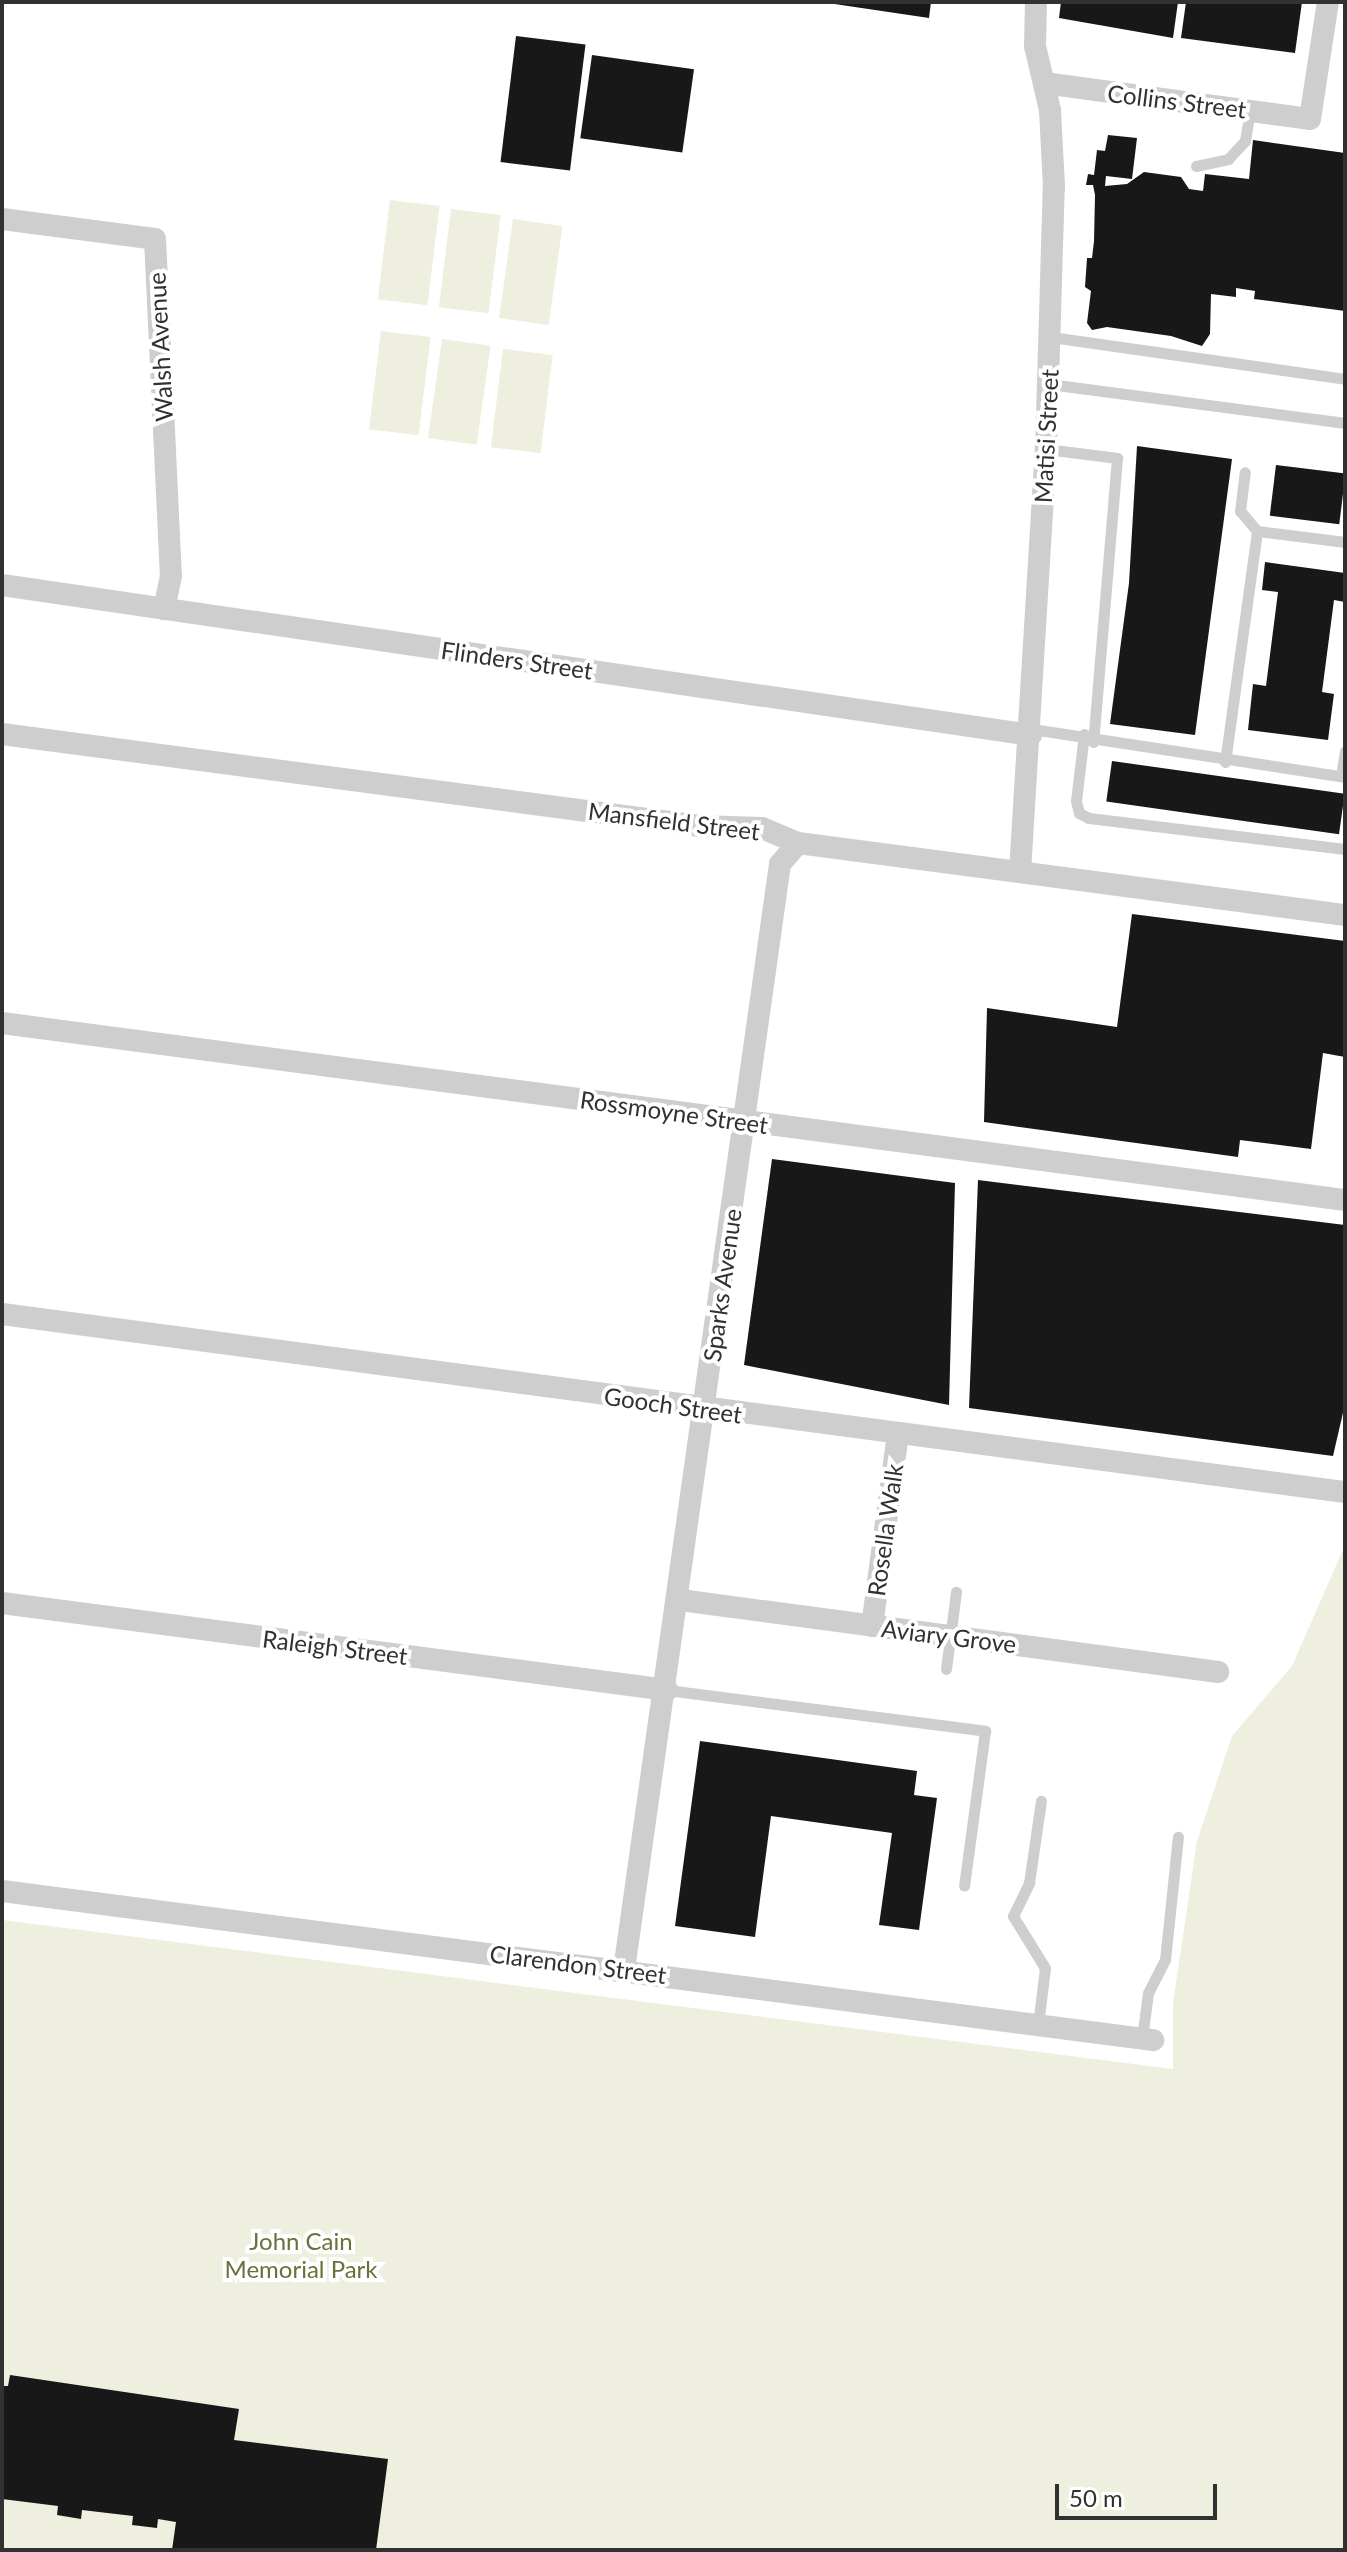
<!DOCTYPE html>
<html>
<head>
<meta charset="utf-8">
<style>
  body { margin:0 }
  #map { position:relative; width:1347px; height:2552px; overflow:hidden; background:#fff; font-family:Lato,sans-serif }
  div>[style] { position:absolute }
  .green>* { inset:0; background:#eeefdf; transform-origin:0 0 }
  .building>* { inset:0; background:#181818; transform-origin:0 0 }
  .service>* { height:11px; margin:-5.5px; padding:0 5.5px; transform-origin:5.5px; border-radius:5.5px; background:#cecece }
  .minor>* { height:22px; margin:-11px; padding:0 11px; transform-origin:11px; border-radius:11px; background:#cecece }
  span { translate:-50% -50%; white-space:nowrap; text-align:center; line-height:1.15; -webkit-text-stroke:8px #fff; paint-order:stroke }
  .street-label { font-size:24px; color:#313131 }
  .park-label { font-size:24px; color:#69723a }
  .frame { position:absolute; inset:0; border:4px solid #313131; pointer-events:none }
  .scale { position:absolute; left:1055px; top:2484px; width:162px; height:36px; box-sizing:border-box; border:4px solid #313131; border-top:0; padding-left:10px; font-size:24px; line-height:28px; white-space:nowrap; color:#313131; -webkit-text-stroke:6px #fff; paint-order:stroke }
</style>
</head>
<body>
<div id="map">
  <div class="green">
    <i style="left:390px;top:200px;width:50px;height:100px;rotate:7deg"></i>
    <i style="left:451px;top:209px;width:50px;height:99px;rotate:7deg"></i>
    <i style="left:513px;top:219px;width:50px;height:100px;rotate:8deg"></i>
    <i style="left:381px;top:331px;width:50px;height:99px;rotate:7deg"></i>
    <i style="left:442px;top:339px;width:49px;height:100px;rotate:8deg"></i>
    <i style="left:503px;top:349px;width:50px;height:99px;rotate:7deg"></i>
    <i style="clip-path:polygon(1345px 1545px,1345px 2550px,2px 2550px,2px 1920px,1173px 2069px,1173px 2003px,1197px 1841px,1232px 1736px,1292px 1666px)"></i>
  </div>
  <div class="building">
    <i style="clip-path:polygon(821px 2px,931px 2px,929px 18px)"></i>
    <i style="clip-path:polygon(1061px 2px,1178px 2px,1173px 38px,1059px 18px)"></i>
    <i style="clip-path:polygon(1186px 2px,1302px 2px,1295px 53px,1181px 38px)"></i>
    <i style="left:516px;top:36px;width:70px;height:127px;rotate:7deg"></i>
    <i style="left:592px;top:55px;width:103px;height:84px;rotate:8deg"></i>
    <i style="clip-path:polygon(1108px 135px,1137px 138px,1132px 179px,1106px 176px,1105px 186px,1127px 184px,1144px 172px,1181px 177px,1189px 189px,1203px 191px,1205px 174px,1249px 179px,1253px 140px,1345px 153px,1345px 311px,1254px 299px,1255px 291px,1236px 288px,1236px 297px,1211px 294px,1210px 334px,1202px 346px,1171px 336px,1107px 327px,1092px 330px,1087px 323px,1091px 291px,1085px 287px,1087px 258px,1092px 258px,1094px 241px,1095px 195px,1093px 185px,1086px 185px,1088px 174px,1094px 175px,1097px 150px,1105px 151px)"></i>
    <i style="clip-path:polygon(1137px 446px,1232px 459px,1195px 735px,1110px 724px,1129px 583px)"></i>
    <i style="left:1276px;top:465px;width:70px;height:51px;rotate:7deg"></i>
    <i style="clip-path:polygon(1265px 562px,1345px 573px,1345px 602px,1334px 600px,1322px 692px,1334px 694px,1328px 740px,1248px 730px,1253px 684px,1266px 686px,1278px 592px,1262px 590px)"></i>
    <i style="left:1112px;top:761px;width:235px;height:41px;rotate:8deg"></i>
    <i style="clip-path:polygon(1132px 914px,1345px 941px,1345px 1057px,1323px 1053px,1311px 1149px,1240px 1140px,1238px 1157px,984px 1122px,987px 1008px,1117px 1027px)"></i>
    <i style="clip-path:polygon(772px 1159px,955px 1183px,949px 1405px,744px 1365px)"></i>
    <i style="clip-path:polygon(978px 1180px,1345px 1225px,1345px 1404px,1333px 1456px,969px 1408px)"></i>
    <i style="clip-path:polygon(700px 1741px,917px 1771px,914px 1795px,937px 1798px,919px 1930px,879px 1925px,892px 1833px,771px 1816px,755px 1937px,675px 1926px)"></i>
    <i style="clip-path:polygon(10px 2375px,239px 2409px,234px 2440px,388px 2459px,376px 2550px,172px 2550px,176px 2522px,158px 2519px,157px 2528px,132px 2525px,133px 2516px,82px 2510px,81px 2519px,57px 2515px,58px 2506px,2px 2499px,2px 2386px,8px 2386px)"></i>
  </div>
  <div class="service">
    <i style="left:1196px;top:166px;width:33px;rotate:-12deg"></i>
    <i style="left:1228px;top:159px;width:25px;rotate:-47deg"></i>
    <i style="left:1245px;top:141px;width:30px;rotate:-81deg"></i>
    <i style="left:1051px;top:337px;width:297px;rotate:8.1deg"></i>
    <i style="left:1049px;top:384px;width:299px;rotate:7.5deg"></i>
    <i style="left:1046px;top:449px;width:72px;rotate:7.2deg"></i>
    <i style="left:1117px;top:458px;width:285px;rotate:94.8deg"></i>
    <i style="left:1257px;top:531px;width:89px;rotate:7.1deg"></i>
    <i style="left:1032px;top:729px;width:317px;rotate:8.7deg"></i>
    <i style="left:1084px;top:734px;width:67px;rotate:96.8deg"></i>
    <i style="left:1076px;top:801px;width:12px;rotate:76deg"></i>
    <i style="left:1079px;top:813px;width:11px;rotate:27deg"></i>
    <i style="left:1089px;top:818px;width:258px;rotate:6.9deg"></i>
    <i style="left:1225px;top:762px;width:233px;rotate:-82.1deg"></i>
    <i style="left:1257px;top:531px;width:26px;rotate:-130deg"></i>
    <i style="left:1240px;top:511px;width:39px;rotate:-83deg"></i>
    <i style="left:1341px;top:776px;width:25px;rotate:-81deg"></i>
    <i style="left:946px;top:1669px;width:78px;rotate:-82.6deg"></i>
    <i style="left:667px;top:1690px;width:321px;rotate:7.3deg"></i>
    <i style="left:985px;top:1731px;width:156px;rotate:97.7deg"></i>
    <i style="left:1038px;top:2025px;width:57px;rotate:-83deg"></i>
    <i style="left:1045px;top:1968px;width:61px;rotate:-121.6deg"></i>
    <i style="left:1013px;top:1916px;width:37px;rotate:-64deg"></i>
    <i style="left:1029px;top:1883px;width:83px;rotate:-81.7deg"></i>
    <i style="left:1142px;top:2038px;width:45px;rotate:-82.4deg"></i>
    <i style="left:1148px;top:1993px;width:37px;rotate:-63deg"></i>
    <i style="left:1165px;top:1960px;width:124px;rotate:-84deg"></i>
  </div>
  <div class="minor">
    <i style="left:1044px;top:83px;width:268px;rotate:7.7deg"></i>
    <i style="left:1310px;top:119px;width:118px;rotate:-81.3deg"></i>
    <i style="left:2px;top:219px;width:154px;rotate:7.4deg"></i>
    <i style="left:155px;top:239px;width:337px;rotate:87.3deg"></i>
    <i style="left:171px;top:576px;width:34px;rotate:102deg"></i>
    <i style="left:2px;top:585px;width:1040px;rotate:8.29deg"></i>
    <i style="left:2px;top:734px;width:704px;rotate:7.51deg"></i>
    <i style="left:700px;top:826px;width:62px;rotate:1.8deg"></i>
    <i style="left:762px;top:828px;width:39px;rotate:23deg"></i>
    <i style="left:798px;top:843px;width:552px;rotate:7.5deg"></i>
    <i style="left:1020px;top:872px;width:424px;rotate:-86.5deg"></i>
    <i style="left:1046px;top:449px;width:262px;rotate:-88.3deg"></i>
    <i style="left:1054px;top:187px;width:77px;rotate:-93deg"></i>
    <i style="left:1050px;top:110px;width:66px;rotate:-103.2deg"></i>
    <i style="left:1035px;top:46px;width:44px;rotate:-88.7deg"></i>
    <i style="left:2px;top:1023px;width:1355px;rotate:7.51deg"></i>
    <i style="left:2px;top:1314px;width:1355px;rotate:7.55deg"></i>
    <i style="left:680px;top:1600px;width:543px;rotate:7.62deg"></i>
    <i style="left:2px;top:1603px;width:671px;rotate:7.45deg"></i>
    <i style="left:872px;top:1626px;width:194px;rotate:-82.3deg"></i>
    <i style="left:2px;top:1891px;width:1161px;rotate:7.38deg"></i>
    <i style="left:624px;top:1970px;width:1117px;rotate:-81.97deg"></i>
    <i style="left:780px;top:864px;width:28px;rotate:-49deg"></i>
  </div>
  <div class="street-label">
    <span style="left:1177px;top:101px;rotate:7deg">Collins Street</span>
    <span style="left:160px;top:347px;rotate:-93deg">Walsh Avenue</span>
    <span style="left:1046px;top:436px;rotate:-87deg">Matisi Street</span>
    <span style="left:517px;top:660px;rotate:8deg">Flinders Street</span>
    <span style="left:674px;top:821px;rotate:7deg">Mansfield Street</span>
    <span style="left:674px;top:1112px;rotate:8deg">Rossmoyne Street</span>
    <span style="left:722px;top:1285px;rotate:-82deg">Sparks Avenue</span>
    <span style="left:673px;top:1405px;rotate:8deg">Gooch Street</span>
    <span style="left:885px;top:1530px;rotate:-82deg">Rosella Walk</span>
    <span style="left:949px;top:1636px;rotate:7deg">Aviary Grove</span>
    <span style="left:335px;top:1647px;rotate:7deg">Raleigh Street</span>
    <span style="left:578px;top:1964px;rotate:7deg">Clarendon Street</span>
  </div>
  <div class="park-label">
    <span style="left:301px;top:2255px">John Cain<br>Memorial Park</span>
  </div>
  <div class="frame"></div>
  <div class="scale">50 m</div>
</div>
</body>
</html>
